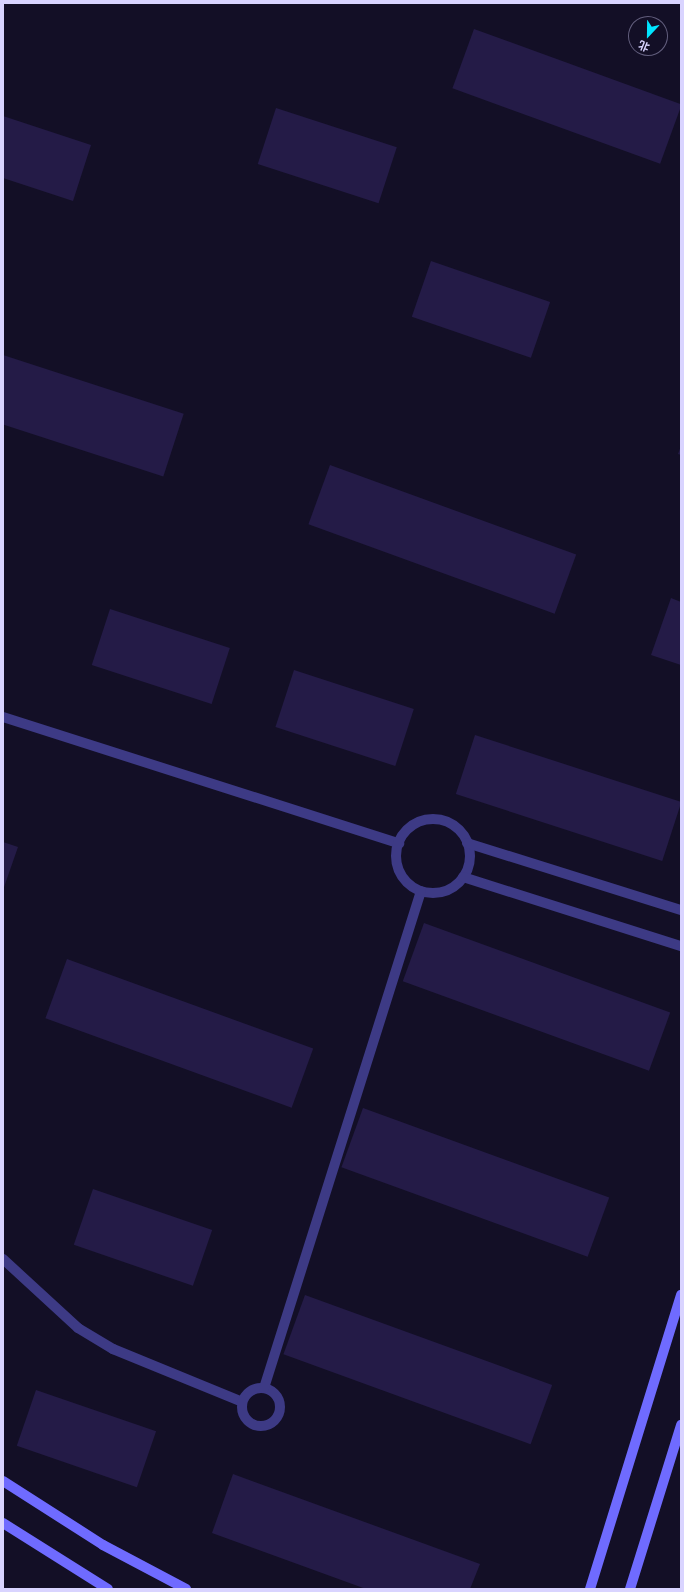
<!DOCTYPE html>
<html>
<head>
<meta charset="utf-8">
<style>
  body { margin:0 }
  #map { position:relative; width:684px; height:1592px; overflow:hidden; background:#130f26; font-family:"Public Sans","Noto Sans SC",sans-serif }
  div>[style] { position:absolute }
  .building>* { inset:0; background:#241b47; transform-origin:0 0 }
  .street>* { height:10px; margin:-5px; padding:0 5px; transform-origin:5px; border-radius:5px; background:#3d3a85 }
  .street>.ring { margin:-5px; padding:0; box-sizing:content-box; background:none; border:10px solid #3d3a85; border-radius:50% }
  .secondary>* { height:10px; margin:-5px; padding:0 5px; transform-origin:5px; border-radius:5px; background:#6f6bff }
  span { translate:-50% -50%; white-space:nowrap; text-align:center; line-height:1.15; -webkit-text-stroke:4px #130f26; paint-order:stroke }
  .frame { position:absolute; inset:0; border:4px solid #d9d4ff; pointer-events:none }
  .north { position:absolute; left:628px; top:16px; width:40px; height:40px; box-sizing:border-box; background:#130f26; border:1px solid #625e7d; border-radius:50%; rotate:202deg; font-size:11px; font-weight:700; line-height:16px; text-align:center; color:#d9d4ff }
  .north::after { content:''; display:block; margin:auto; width:14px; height:18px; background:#00e5ff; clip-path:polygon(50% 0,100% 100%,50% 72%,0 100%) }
</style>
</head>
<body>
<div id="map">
  <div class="building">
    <i style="left:474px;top:29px;width:221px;height:63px;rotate:20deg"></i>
    <i style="left:276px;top:108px;width:127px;height:59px;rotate:18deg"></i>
    <i style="clip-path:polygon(3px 116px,91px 145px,73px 201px,3px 178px)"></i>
    <i style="left:431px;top:261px;width:126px;height:59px;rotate:19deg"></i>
    <i style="left:3px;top:355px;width:190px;height:66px;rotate:18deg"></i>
    <i style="clip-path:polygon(681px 446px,681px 455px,678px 454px)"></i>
    <i style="left:330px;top:465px;width:262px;height:63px;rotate:20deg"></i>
    <i style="clip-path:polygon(671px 598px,681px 602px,681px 665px,651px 655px)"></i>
    <i style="left:110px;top:609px;width:126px;height:59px;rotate:18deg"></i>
    <i style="left:294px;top:670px;width:126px;height:60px;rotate:18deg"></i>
    <i style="left:475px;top:735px;width:217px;height:62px;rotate:18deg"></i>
    <i style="clip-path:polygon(3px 842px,18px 847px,3px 890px)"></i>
    <i style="left:424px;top:923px;width:262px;height:62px;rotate:20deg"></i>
    <i style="left:67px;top:959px;width:262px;height:63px;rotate:20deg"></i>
    <i style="left:363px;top:1108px;width:262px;height:63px;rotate:20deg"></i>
    <i style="left:93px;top:1189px;width:126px;height:59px;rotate:19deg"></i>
    <i style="left:305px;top:1295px;width:263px;height:63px;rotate:20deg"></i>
    <i style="left:36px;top:1390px;width:127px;height:59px;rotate:19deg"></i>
    <i style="clip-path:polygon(233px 1474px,480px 1564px,470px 1589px,366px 1589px,212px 1533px)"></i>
  </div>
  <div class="street">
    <i style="left:3px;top:717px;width:416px;rotate:17.7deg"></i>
    <i class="ring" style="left:396px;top:819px;width:64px;height:64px"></i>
    <i style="left:467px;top:843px;width:224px;rotate:17.4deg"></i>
    <i style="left:463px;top:877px;width:229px;rotate:17.6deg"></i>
    <i style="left:3px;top:1259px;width:102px;rotate:42.6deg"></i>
    <i style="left:78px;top:1328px;width:41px;rotate:31deg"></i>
    <i style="left:113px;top:1349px;width:139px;rotate:22.3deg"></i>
    <i class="ring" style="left:242px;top:1388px;width:28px;height:28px"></i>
    <i style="left:264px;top:1388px;width:521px;rotate:-72.47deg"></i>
  </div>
  <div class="secondary">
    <i style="left:3px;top:1481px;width:119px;rotate:32.6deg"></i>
    <i style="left:103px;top:1545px;width:94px;rotate:27.9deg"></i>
    <i style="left:3px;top:1523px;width:124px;rotate:32.2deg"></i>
    <i style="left:590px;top:1589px;width:308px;rotate:-72.8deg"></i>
    <i style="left:630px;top:1589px;width:172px;rotate:-72.7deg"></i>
  </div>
  <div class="frame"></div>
  <div class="north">北</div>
</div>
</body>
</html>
